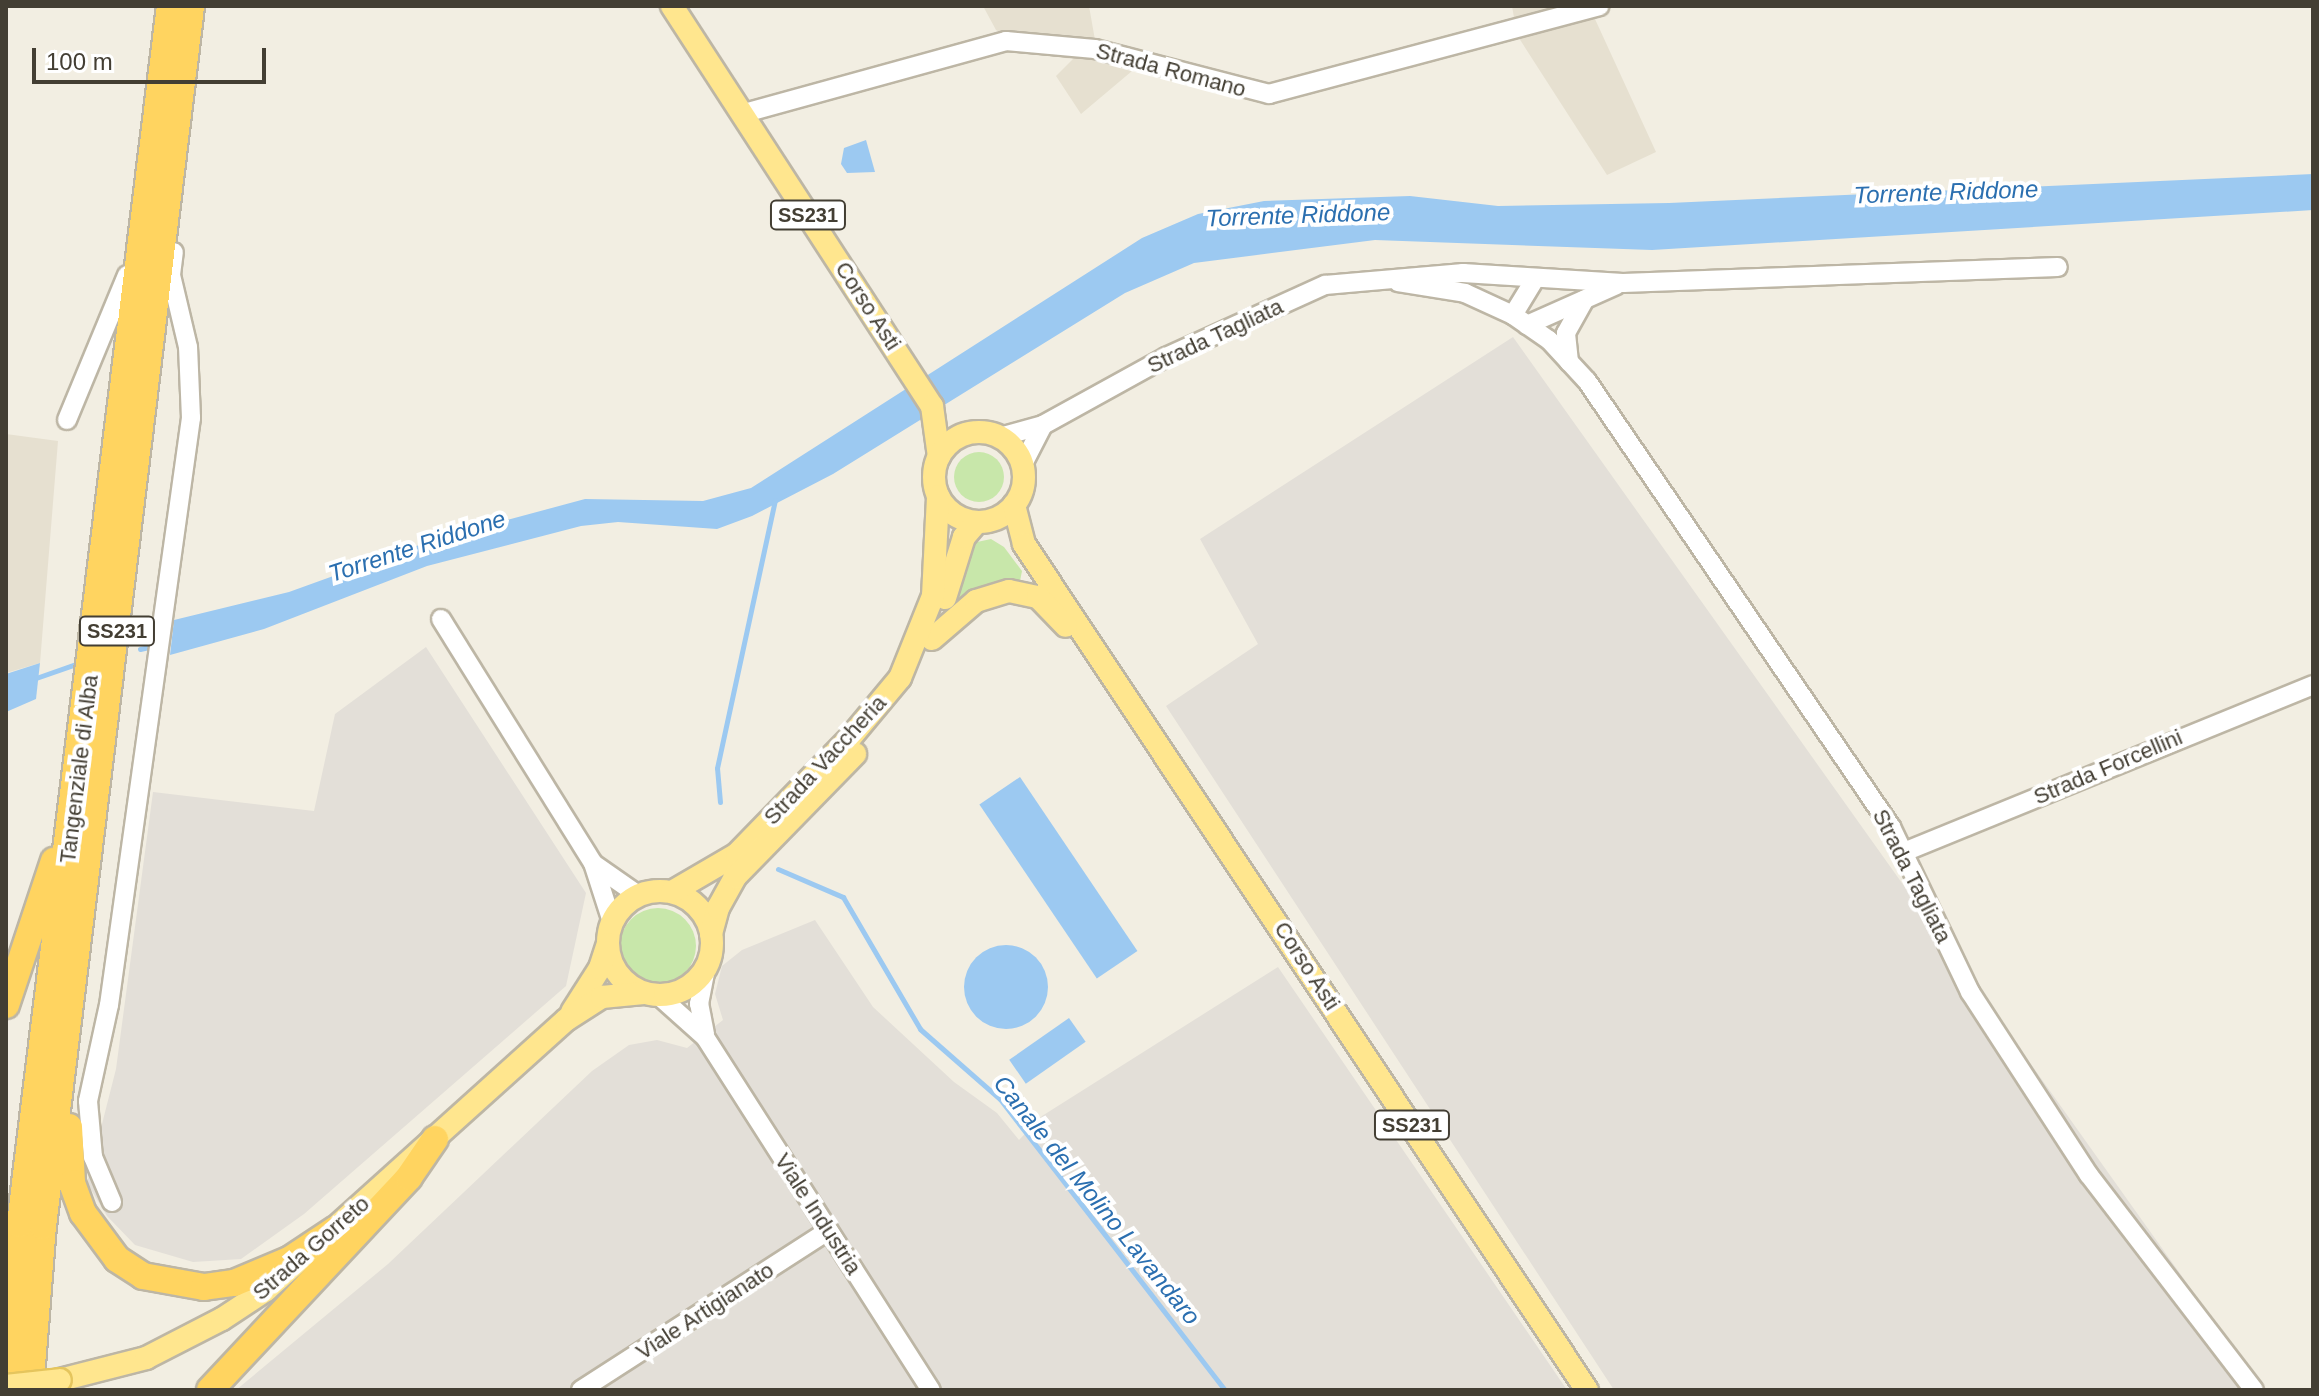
<!DOCTYPE html>
<html>
<head>
<meta charset="utf-8">
<style>
  body { margin:0 }
  #map { position:relative; width:2319px; height:1396px; overflow:hidden; background:#f2eee2; font-family:Helvetica,sans-serif }
  div>[style] { position:absolute }
  .residential>* { inset:0; background:#e6e0d0 }
  .industrial>* { inset:0; background:#e3dfd8 }
  .green>* { inset:0; background:#c8e7aa }
  .round { border-radius:50% }
  .water>* { inset:0; background:#9cc9f1; transform-origin:0 0 }
  .stream>* { height:5px; margin:-2.5px; padding:0 2.5px; transform-origin:2.5px; border-radius:2.5px; background:#9cc9f1 }
  .roads { filter:drop-shadow(2px 0 #bdb6a5) drop-shadow(-2px 0 #bdb6a5) drop-shadow(0 2px #bdb6a5) drop-shadow(0 -2px #bdb6a5) }
  .minor>* { height:18px; margin:-9px; padding:0 9px; transform-origin:9px; border-radius:9px; background:#fff }
  .major>* { height:22px; margin:-11px; padding:0 11px; transform-origin:11px; border-radius:11px; background:#ffe68e }
  .major>.ring { margin:-11px; padding:0; box-sizing:content-box; background:none; border:22px solid #ffe68e; border-radius:50% }
  .highway>* { height:26px; margin:-13px; padding:0 13px; transform-origin:13px; border-radius:13px; background:#ffd460 }
  .bridges { filter:drop-shadow(2px 0 #e5c55d) drop-shadow(-2px 0 #e5c55d) drop-shadow(0 2px #e5c55d) drop-shadow(0 -2px #e5c55d) }
  .major-bridge>* { height:22px; margin:-11px; padding:0 11px; transform-origin:11px; border-radius:11px; background:#ffe68e }
  span { translate:-50% -50%; white-space:nowrap; text-align:center; line-height:1.15; -webkit-text-stroke:8px #fff; paint-order:stroke }
  .shield-label span { padding:2px 6px; background:#fff; border:2px solid; border-radius:6px; -webkit-text-stroke-width:0 }
  .shield-label { font-size:20px; color:#433e33; font-weight:700 }
  .street-label { font-size:22px; color:#433e33 }
  .water-label { font-size:24px; color:#2b6fb0; font-style:italic }
  .frame { position:absolute; inset:0; border:8px solid #433e33; pointer-events:none }
  .scale { position:absolute; left:32px; top:48px; width:234px; height:36px; box-sizing:border-box; border:4px solid #433e33; border-top:0; padding-left:10px; font-size:24px; line-height:28px; white-space:nowrap; color:#433e33; -webkit-text-stroke:6px #fff; paint-order:stroke }
</style>
</head>
<body>
<div id="map">
  <div class="residential">
    <i style="clip-path:polygon(983px 6px,1089px 6px,1095px 40px,1132px 71px,1081px 114px,1056px 76px,1073px 59px,1042px 55px,996px 30px)"></i>
    <i style="clip-path:polygon(1512px 6px,1589px 6px,1656px 152px,1607px 175px,1517px 35px)"></i>
    <i style="clip-path:polygon(6px 434px,58px 441px,40px 663px,6px 673px)"></i>
  </div>
  <div class="industrial">
    <i style="clip-path:polygon(1513px 337px,2263px 1390px,1614px 1390px,1166px 706px,1258px 644px,1200px 539px)"></i>
    <i style="clip-path:polygon(426px 647px,586px 893px,566px 986px,304px 1214px,241px 1259px,193px 1262px,135px 1245px,107px 1216px,87px 1183px,116px 1069px,153px 792px,314px 811px,335px 714px)"></i>
    <i style="clip-path:polygon(815px 920px,873px 1007px,954px 1082px,997px 1113px,1019px 1140px,1042px 1116px,1278px 967px,1567px 1390px,236px 1390px,388px 1264px,592px 1071px,629px 1045px,657px 1040px,687px 1048px,723px 1020px,715px 994px,722px 966px,742px 950px)"></i>
  </div>
  <div class="green">
    <i class="round" style="left:954px;top:452px;width:50px;height:50px"></i>
    <i style="clip-path:polygon(991px 539px,1004px 547px,1022px 571px,1019px 586px,951px 612px,968px 544px)"></i>
    <i class="round" style="left:620px;top:908px;width:76px;height:76px"></i>
  </div>
  <div class="water">
    <i style="clip-path:polygon(866px 140px,875px 172px,847px 173px,841px 164px,844px 148px)"></i>
    <i style="clip-path:polygon(2313px 174px,2313px 210px,1652px 250px,1375px 240px,1194px 263px,1125px 293px,833px 474px,752px 516px,717px 529px,618px 522px,581px 526px,427px 566px,264px 629px,170px 655px,174px 620px,289px 592px,433px 540px,585px 499px,703px 501px,751px 488px,1142px 238px,1198px 214px,1264px 201px,1410px 196px,1498px 206px,1669px 203px)"></i>
    <i style="clip-path:polygon(40px 663px,36px 699px,6px 712px,6px 674px)"></i>
    <i style="left:1020px;top:777px;width:210px;height:49px;rotate:56deg"></i>
    <i class="round" style="left:964px;top:945px;width:84px;height:84px"></i>
    <i style="left:1069px;top:1018px;width:29px;height:73px;rotate:55deg"></i>
  </div>
  <div class="stream">
    <i style="left:140px;top:649px;width:13px;rotate:-13deg"></i>
    <i style="left:36px;top:678px;width:42px;rotate:-19.3deg"></i>
    <i style="left:720px;top:802px;width:34px;rotate:-95deg"></i>
    <i style="left:717px;top:768px;width:274px;rotate:-77.8deg"></i>
    <i style="left:778px;top:869px;width:71px;rotate:23.3deg"></i>
    <i style="left:843px;top:897px;width:153px;rotate:59.7deg"></i>
    <i style="left:920px;top:1029px;width:106px;rotate:41.2deg"></i>
    <i style="left:1000px;top:1099px;width:368px;rotate:52.3deg"></i>
  </div>
  <div class="roads">
    <div class="minor">
      <i style="left:741px;top:114px;width:275px;rotate:-15.4deg"></i>
      <i style="left:1006px;top:41px;width:89px;rotate:5.1deg"></i>
      <i style="left:1095px;top:49px;width:180px;rotate:14.5deg"></i>
      <i style="left:1269px;top:94px;width:342px;rotate:-14.9deg"></i>
      <i style="left:1398px;top:282px;width:68px;rotate:9.3deg"></i>
      <i style="left:1465px;top:293px;width:53px;rotate:24.6deg"></i>
      <i style="left:1513px;top:315px;width:44px;rotate:34.8deg"></i>
      <i style="left:1549px;top:340px;width:56px;rotate:47.2deg"></i>
      <i style="left:1587px;top:381px;width:540px;rotate:55.72deg"></i>
      <i style="left:1891px;top:827px;width:183px;rotate:64.4deg"></i>
      <i style="left:1970px;top:992px;width:218px;rotate:57deg"></i>
      <i style="left:2089px;top:1175px;width:271px;rotate:52.5deg"></i>
      <i style="left:1513px;top:315px;width:42px;rotate:-58.6deg"></i>
      <i style="left:1527px;top:325px;width:98px;rotate:-24deg"></i>
      <i style="left:1569px;top:362px;width:29px;rotate:-96deg"></i>
      <i style="left:1566px;top:333px;width:38px;rotate:-61deg"></i>
      <i style="left:67px;top:420px;width:157px;rotate:-67.5deg"></i>
      <i style="left:1000px;top:437px;width:45px;rotate:-15.6deg"></i>
      <i style="left:1043px;top:425px;width:141px;rotate:-28.9deg"></i>
      <i style="left:1166px;top:357px;width:175px;rotate:-24.4deg"></i>
      <i style="left:1325px;top:285px;width:139px;rotate:-5deg"></i>
      <i style="left:1463px;top:273px;width:160px;rotate:3.6deg"></i>
      <i style="left:1623px;top:283px;width:435px;rotate:-2.1deg"></i>
      <i style="left:1022px;top:466px;width:46px;rotate:-62.9deg"></i>
      <i style="left:441px;top:619px;width:287px;rotate:58.1deg"></i>
      <i style="left:593px;top:863px;width:62px;rotate:72.1deg"></i>
      <i style="left:1904px;top:852px;width:442px;rotate:-22.2deg"></i>
      <i style="left:595px;top:865px;width:52px;rotate:34.9deg"></i>
      <i style="left:658px;top:995px;width:63px;rotate:41.8deg"></i>
      <i style="left:705px;top:1037px;width:419px;rotate:57.4deg"></i>
      <i style="left:705px;top:1034px;width:31px;rotate:-101deg"></i>
      <i style="left:699px;top:1004px;width:38px;rotate:-79deg"></i>
      <i style="left:112px;top:1202px;width:49px;rotate:-112.9deg"></i>
      <i style="left:93px;top:1157px;width:56px;rotate:-95.1deg"></i>
      <i style="left:88px;top:1101px;width:98px;rotate:-77.7deg"></i>
      <i style="left:109px;top:1005px;width:593px;rotate:-82.05deg"></i>
      <i style="left:191px;top:418px;width:71px;rotate:-92.4deg"></i>
      <i style="left:188px;top:347px;width:74px;rotate:-103.3deg"></i>
      <i style="left:171px;top:275px;width:23px;rotate:-83deg"></i>
      <i style="left:581px;top:1390px;width:294px;rotate:-32.8deg"></i>
    </div>
    <div class="major">
      <i style="left:672px;top:6px;width:477px;rotate:57deg"></i>
      <i style="left:932px;top:406px;width:51px;rotate:82.2deg"></i>
      <i class="ring" style="left:934px;top:432px;width:68px;height:68px"></i>
      <i style="left:1014px;top:505px;width:40px;rotate:75.6deg"></i>
      <i style="left:1024px;top:544px;width:1016px;rotate:56.36deg"></i>
      <i style="left:945px;top:598px;width:64px;rotate:-72.7deg"></i>
      <i style="left:964px;top:537px;width:20px;rotate:-49deg"></i>
      <i style="left:932px;top:639px;width:58px;rotate:-40.8deg"></i>
      <i style="left:976px;top:601px;width:34px;rotate:-17deg"></i>
      <i style="left:1009px;top:591px;width:30px;rotate:12deg"></i>
      <i style="left:1038px;top:597px;width:40px;rotate:46deg"></i>
      <i class="ring" style="left:608px;top:891px;width:82px;height:82px"></i>
      <i style="left:672px;top:892px;width:75px;rotate:-30.3deg"></i>
      <i style="left:737px;top:854px;width:162px;rotate:-45.8deg"></i>
      <i style="left:850px;top:738px;width:78px;rotate:-50.2deg"></i>
      <i style="left:900px;top:678px;width:88px;rotate:-68.1deg"></i>
      <i style="left:933px;top:596px;width:100px;rotate:-87.1deg"></i>
      <i style="left:711px;top:934px;width:27px;rotate:-75deg"></i>
      <i style="left:718px;top:908px;width:35px;rotate:-61deg"></i>
      <i style="left:735px;top:877px;width:172px;rotate:-45.7deg"></i>
      <i style="left:572px;top:1012px;width:52px;rotate:-57.5deg"></i>
      <i style="left:600px;top:968px;width:25px;rotate:-72deg"></i>
      <i style="left:60px;top:1380px;width:89px;rotate:-14.3deg"></i>
      <i style="left:146px;top:1358px;width:85px;rotate:-27.2deg"></i>
      <i style="left:222px;top:1319px;width:53px;rotate:-33.4deg"></i>
      <i style="left:266px;top:1290px;width:404px;rotate:-42deg"></i>
      <i style="left:566px;top:1020px;width:43px;rotate:-32.6deg"></i>
      <i style="left:602px;top:997px;width:42px;rotate:-5.4deg"></i>
    </div>
    <div class="highway">
      <i style="left:6px;top:1005px;width:152px;rotate:-71.6deg"></i>
      <i style="left:69px;top:1127px;width:56px;rotate:86.9deg"></i>
      <i style="left:72px;top:1183px;width:32px;rotate:70deg"></i>
      <i style="left:83px;top:1213px;width:57px;rotate:53.5deg"></i>
      <i style="left:117px;top:1259px;width:31px;rotate:33deg"></i>
      <i style="left:143px;top:1276px;width:62px;rotate:10.2deg"></i>
      <i style="left:204px;top:1287px;width:30px;rotate:-8deg"></i>
      <i style="left:234px;top:1283px;width:60px;rotate:-22.7deg"></i>
      <i style="left:289px;top:1260px;width:56px;rotate:-33.4deg"></i>
      <i style="left:7px;top:1390px;width:167px;rotate:-85.5deg"></i>
      <i style="left:20px;top:1224px;width:1227px;rotate:-82.98deg"></i>
      <i style="left:30px;top:1390px;width:165px;rotate:-85.5deg"></i>
      <i style="left:43px;top:1226px;width:1229px;rotate:-83.08deg"></i>
      <i style="left:210px;top:1390px;width:291px;rotate:-46.9deg"></i>
      <i style="left:409px;top:1177px;width:46px;rotate:-55.6deg"></i>
    </div>
  </div>
  <div class="bridges">
    <div class="major-bridge">
      <i style="left:6px;top:1386px;width:54px;rotate:-6.3deg"></i>
    </div>
  </div>
  <div class="shield-label">
    <span style="left:808px;top:215px">SS231</span>
    <span style="left:117px;top:631px">SS231</span>
    <span style="left:1412px;top:1125px">SS231</span>
  </div>
  <div class="street-label">
    <span style="left:1171px;top:70px;rotate:15deg">Strada Romano</span>
    <span style="left:868px;top:306px;rotate:57deg">Corso Asti</span>
    <span style="left:1215px;top:336px;rotate:-25deg">Strada Tagliata</span>
    <span style="left:825px;top:760px;rotate:-47deg">Strada Vaccheria</span>
    <span style="left:2108px;top:767px;rotate:-23deg">Strada Forcellini</span>
    <span style="left:79px;top:769px;rotate:-83deg">Tangenziale di Alba</span>
    <span style="left:1912px;top:876px;rotate:63deg">Strada Tagliata</span>
    <span style="left:1307px;top:966px;rotate:57deg">Corso Asti</span>
    <span style="left:818px;top:1214px;rotate:57deg">Viale Industria</span>
    <span style="left:311px;top:1248px;rotate:-41deg">Strada Gorreto</span>
    <span style="left:705px;top:1311px;rotate:-33deg">Viale Artigianato</span>
  </div>
  <div class="water-label">
    <span style="left:1946px;top:192px;rotate:-2deg">Torrente Riddone</span>
    <span style="left:1298px;top:215px;rotate:-2deg">Torrente Riddone</span>
    <span style="left:417px;top:546px;rotate:-18deg">Torrente Riddone</span>
    <span style="left:1097px;top:1200px;rotate:51deg">Canale del Molino Lavandaro</span>
  </div>
  <div class="frame"></div>
  <div class="scale">100 m</div>
</div>
</body>
</html>
